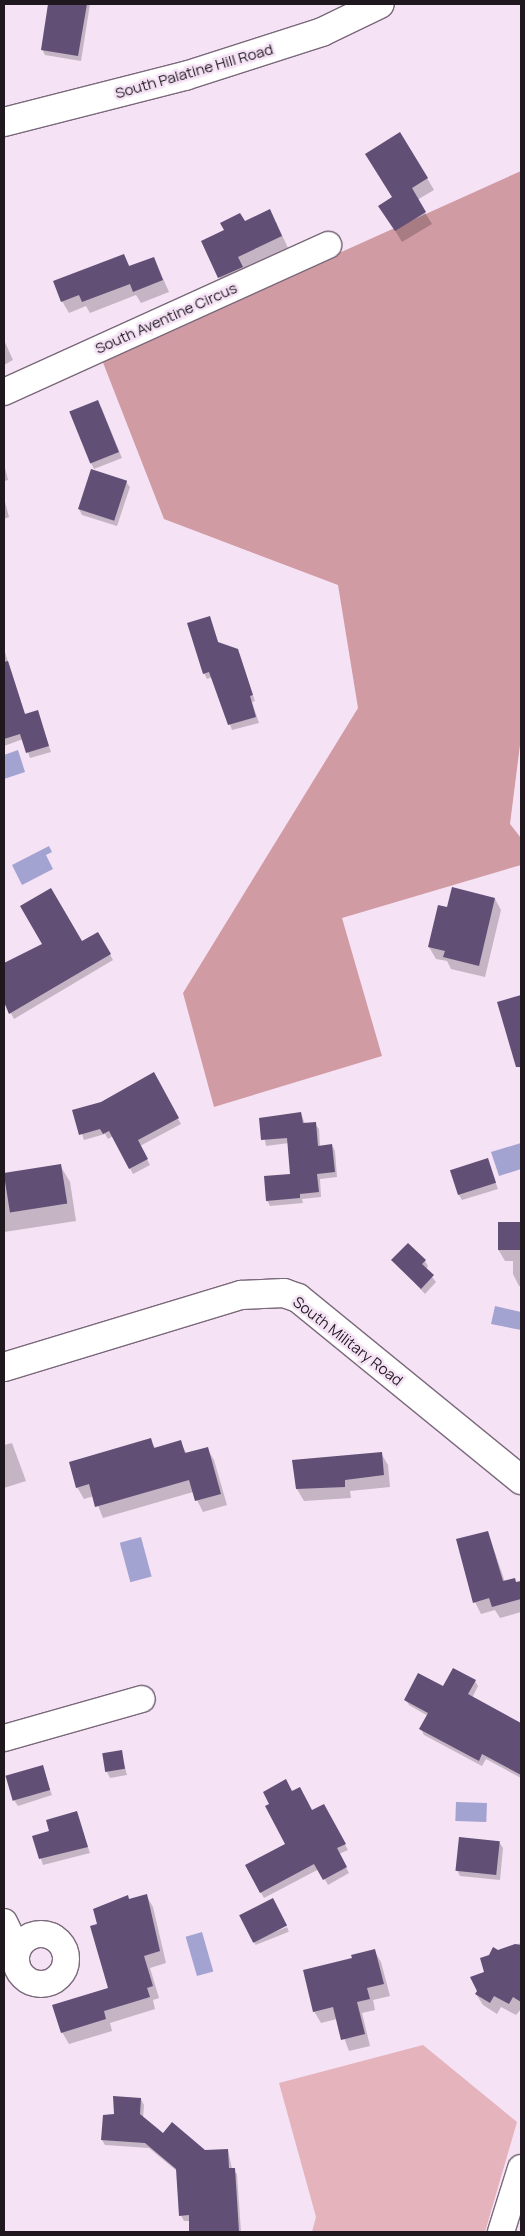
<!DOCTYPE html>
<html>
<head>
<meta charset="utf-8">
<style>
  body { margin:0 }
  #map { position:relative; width:525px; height:2236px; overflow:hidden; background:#f5e2f5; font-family:Manrope,sans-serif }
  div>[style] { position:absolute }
  .green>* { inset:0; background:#e4b3bb }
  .forest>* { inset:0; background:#d19ba4 }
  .water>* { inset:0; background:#a3a3d1; transform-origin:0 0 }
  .shadow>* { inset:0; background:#0003; transform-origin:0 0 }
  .building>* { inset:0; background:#614f76; transform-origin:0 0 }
  .roads { filter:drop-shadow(1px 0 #7a697a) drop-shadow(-1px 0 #7a697a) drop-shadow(0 1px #7a697a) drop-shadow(0 -1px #7a697a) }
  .minor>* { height:26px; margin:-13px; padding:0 13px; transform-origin:13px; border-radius:13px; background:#fff }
  .minor>.ring { margin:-13px; padding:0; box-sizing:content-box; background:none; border:26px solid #fff; border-radius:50% }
  .tertiary>* { height:28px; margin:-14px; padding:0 14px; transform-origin:14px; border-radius:14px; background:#fff }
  span { translate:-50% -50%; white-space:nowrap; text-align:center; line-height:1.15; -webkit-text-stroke:5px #f5e2f5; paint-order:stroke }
  .street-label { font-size:15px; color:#1f181f }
  .frame { position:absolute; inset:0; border:5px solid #1f181f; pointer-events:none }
</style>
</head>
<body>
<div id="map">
  <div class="green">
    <i style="clip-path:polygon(423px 2045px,517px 2122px,485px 2232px,312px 2232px,316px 2217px,279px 2083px)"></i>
  </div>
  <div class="forest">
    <i style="clip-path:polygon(521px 171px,521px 737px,510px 824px,521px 838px,521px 865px,342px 918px,382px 1056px,214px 1107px,183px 993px,358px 708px,338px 585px,164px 519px,102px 360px)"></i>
  </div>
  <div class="water">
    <i style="clip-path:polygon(18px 750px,25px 772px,4px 779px,4px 755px)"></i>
    <i style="clip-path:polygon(49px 846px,52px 852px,46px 855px,53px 869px,22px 885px,12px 865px)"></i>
    <i style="clip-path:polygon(521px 1143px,521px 1169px,499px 1176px,491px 1152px)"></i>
    <i style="clip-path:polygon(495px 1306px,521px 1312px,521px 1330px,491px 1324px)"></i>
    <i style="left:141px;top:1537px;width:41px;height:22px;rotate:75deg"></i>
    <i style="left:456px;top:1802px;width:31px;height:19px;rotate:2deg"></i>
    <i style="left:202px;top:1932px;width:41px;height:17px;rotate:74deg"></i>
  </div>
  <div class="shadow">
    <i style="clip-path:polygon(49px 4px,90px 4px,81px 61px,45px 55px,42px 49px)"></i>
    <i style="clip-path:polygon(427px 178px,434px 190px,417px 200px,432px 224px,402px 242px,380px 206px)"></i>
    <i style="clip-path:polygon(244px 222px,276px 222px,288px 248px,244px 268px,249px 279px,226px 289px,202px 242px)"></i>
    <i style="clip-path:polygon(124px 256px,130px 267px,154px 258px,169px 292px,141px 303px,136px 295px,90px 313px,86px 306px,69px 313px,62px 301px)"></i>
    <i style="clip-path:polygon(4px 340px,13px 360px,4px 365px)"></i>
    <i style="clip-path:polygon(101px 407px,122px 458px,94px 469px,91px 463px)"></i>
    <i style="clip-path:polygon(4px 464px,8px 480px,4px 481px)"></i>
    <i style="clip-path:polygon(126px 482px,130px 487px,117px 526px,82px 515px,79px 509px)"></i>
    <i style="clip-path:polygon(4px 498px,9px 517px,4px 519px)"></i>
    <i style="clip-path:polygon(210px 618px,219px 644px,237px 650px,240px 656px,255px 701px,252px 702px,259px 723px,232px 730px,212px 677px,207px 679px,204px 673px)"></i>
    <i style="clip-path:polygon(4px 649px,25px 715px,37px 711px,51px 752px,30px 758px,23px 739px,4px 746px)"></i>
    <i style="clip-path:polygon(495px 899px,501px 910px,485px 977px,451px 969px,447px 961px,436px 959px,429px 947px,448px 909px)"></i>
    <i style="clip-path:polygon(98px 933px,113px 960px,14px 1019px,4px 1000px,4px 964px,43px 945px,81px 943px)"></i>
    <i style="clip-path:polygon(521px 996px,521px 1072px,499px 1002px)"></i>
    <i style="clip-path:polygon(153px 1074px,181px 1124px,140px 1146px,150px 1165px,133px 1174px,113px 1136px,108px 1139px,105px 1134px,84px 1140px,74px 1111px,101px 1103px)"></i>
    <i style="clip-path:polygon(301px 1113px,305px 1124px,315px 1124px,319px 1129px,320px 1147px,332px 1145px,335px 1151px,337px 1177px,320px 1179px,321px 1197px,302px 1199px,303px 1203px,270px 1206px,267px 1200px,291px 1175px,289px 1143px,266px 1146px,261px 1119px)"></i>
    <i style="clip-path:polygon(487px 1159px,498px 1189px,462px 1200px,459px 1195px)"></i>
    <i style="clip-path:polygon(60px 1165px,70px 1182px,76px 1221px,4px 1232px,4px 1174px)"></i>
    <i style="clip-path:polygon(521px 1222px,521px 1286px,519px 1286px,513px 1274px,513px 1261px,505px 1261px,498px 1249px,499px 1223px)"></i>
    <i style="clip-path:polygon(408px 1244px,425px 1261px,428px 1266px,426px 1269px,436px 1282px,425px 1294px,393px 1260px)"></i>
    <i style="clip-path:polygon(150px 1440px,156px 1449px,180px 1442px,187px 1454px,207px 1448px,214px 1460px,227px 1505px,203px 1512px,193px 1492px,103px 1518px,94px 1496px,84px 1499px,77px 1487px)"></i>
    <i style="clip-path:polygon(12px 1443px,26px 1481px,4px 1488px,4px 1445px)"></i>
    <i style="clip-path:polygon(381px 1453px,388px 1465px,390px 1487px,350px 1491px,351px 1498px,304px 1501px,297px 1489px,294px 1461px)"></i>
    <i style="clip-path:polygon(488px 1532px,505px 1582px,521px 1582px,521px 1612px,500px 1618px,495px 1610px,481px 1614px,475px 1602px)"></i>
    <i style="clip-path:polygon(475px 1681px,478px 1686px,472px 1698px,521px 1724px,521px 1778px,486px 1759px,482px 1766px,424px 1735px,421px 1729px,428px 1716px,409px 1705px,405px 1699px)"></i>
    <i style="clip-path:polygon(121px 1752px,127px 1775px,110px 1778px,107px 1772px)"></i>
    <i style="clip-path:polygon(42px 1767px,52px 1795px,18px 1806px,14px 1800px)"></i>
    <i style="clip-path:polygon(292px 1793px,312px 1812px,323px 1805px,348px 1850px,339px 1854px,349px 1873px,328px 1885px,319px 1869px,264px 1898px,246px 1866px,286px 1844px)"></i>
    <i style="clip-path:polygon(76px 1812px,90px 1853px,43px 1865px,34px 1837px,51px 1832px)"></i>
    <i style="clip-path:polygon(499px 1842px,503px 1848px,500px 1880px,460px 1876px,457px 1870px)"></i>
    <i style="clip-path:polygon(146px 1895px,153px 1907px,166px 1963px,150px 1968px,159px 1998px,153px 2000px,155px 2009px,110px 2023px,112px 2031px,69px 2044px,62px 2032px,110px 1989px,99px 1925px,129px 1900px)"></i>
    <i style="left:287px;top:1927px;width:5px;height:36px;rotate:68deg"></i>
    <i style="clip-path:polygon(521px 1943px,521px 2009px,516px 2015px,501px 2007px,497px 2014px,483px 2005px,476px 1994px,498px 1951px)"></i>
    <i style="clip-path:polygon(374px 1950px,381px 1962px,390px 1996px,373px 2000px,375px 2010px,362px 2013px,370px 2046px,349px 2051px,337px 2019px,321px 2023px,314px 2011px,353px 1959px)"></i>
    <i style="clip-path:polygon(141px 2099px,144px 2105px,143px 2118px,163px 2135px,205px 2152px,228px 2150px,232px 2169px,237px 2174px,241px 2232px,191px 2232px,190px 2221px,184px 2221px,181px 2215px,178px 2172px,149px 2148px,105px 2145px,102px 2140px,115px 2115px)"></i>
  </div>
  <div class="building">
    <i style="clip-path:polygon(48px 4px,87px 4px,78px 56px,41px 50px)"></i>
    <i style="clip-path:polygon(400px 132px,428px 178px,412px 188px,426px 212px,395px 231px,378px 206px,392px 197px,365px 154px)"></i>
    <i style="clip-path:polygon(270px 209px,282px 236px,238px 257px,243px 267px,218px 278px,201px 241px,224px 230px,220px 223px,240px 213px,245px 221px)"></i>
    <i style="clip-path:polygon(124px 254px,129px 266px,154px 257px,163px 280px,133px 292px,130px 284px,82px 302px,79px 295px,61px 302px,53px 281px)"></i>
    <i style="left:98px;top:400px;width:56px;height:31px;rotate:68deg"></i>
    <i style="left:91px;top:469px;width:38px;height:42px;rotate:18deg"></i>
    <i style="clip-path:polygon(210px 616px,218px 642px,238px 649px,253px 695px,250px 696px,256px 717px,228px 725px,209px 672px,203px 674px,187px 623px)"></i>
    <i style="clip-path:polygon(8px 661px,25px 714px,38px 710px,49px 746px,26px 753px,20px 734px,4px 739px,4px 662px)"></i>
    <i style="clip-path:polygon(452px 887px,495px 898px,479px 966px,443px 957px,445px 951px,428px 947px,438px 905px,447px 907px)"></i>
    <i style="clip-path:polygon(51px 888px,82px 941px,98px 932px,111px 954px,9px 1014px,4px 1002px,4px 963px,42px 944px,20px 906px)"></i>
    <i style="clip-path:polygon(521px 995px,521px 1067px,516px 1067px,497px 1002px)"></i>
    <i style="clip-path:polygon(154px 1072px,179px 1118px,138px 1140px,148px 1159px,129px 1169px,109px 1131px,103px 1134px,100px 1129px,79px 1135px,72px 1110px,101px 1102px)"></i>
    <i style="clip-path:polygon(301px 1112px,303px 1123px,316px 1122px,318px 1146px,332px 1144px,335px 1172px,317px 1174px,319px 1192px,300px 1194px,300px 1198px,266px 1201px,264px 1176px,290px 1174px,287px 1138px,261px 1140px,259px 1118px)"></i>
    <i style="left:488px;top:1158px;width:26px;height:40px;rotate:72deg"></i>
    <i style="left:61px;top:1164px;width:40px;height:58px;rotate:81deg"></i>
    <i style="left:498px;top:1222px;width:23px;height:28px"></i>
    <i style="clip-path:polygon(408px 1243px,426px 1260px,422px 1264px,434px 1275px,421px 1289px,391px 1260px)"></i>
    <i style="clip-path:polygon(151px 1438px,154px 1448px,181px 1440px,185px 1453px,208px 1447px,221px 1494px,195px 1501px,189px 1480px,95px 1507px,89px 1484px,76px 1488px,69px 1462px)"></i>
    <i style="clip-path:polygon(382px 1452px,384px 1475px,345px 1480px,345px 1487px,296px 1489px,292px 1460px)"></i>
    <i style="clip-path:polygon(488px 1531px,503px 1581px,515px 1578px,516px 1582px,521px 1581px,521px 1599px,492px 1607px,489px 1598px,473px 1603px,456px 1539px)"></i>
    <i style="clip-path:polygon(453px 1668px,476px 1680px,468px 1694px,521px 1723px,521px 1775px,482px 1754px,479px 1761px,419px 1729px,428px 1713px,404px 1700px,418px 1673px,443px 1686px)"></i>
    <i style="left:122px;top:1750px;width:19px;height:20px;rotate:81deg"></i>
    <i style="left:43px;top:1765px;width:26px;height:39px;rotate:74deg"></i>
    <i style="clip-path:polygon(286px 1779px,292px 1791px,300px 1787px,312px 1810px,324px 1804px,346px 1844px,337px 1848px,347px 1867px,323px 1880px,314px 1864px,260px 1893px,245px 1865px,285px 1844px,265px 1806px,269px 1804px,263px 1792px)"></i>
    <i style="clip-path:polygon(77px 1811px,88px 1847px,39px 1859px,32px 1836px,49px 1831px,46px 1820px)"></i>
    <i style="left:459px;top:1837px;width:41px;height:34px;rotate:6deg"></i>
    <i style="clip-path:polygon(147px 1894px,160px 1951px,144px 1956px,153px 1986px,147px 1988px,150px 1997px,104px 2011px,106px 2019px,61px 2033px,52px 2005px,108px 1988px,90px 1926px,97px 1924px,93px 1909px,128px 1895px,129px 1899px)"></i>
    <i style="left:273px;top:1898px;width:31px;height:38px;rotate:63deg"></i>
    <i style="clip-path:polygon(515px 1944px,521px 1945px,521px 2002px,513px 1997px,509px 2004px,494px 1996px,490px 2003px,475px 1994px,477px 1991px,470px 1977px,484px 1972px,480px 1958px,489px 1955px,493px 1947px,498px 1950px)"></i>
    <i style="clip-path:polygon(375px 1949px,384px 1984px,367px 1988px,370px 1999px,357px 2002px,365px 2034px,341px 2040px,333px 2007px,313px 2012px,303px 1970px,352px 1958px,351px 1955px)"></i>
    <i style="clip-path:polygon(113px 2096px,141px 2098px,140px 2114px,163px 2133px,172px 2122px,205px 2150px,228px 2149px,229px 2168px,235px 2168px,239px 2232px,189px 2232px,189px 2215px,179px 2216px,176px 2169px,145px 2143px,101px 2140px,103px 2115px,114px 2114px)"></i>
  </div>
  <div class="roads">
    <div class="minor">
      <i style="left:4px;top:392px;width:356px;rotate:-24.4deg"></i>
      <i style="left:4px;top:1738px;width:143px;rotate:-15.8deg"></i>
      <i style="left:4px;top:1922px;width:30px;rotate:64deg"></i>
      <i class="ring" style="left:16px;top:1934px;width:24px;height:24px"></i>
      <i style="left:501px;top:2232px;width:67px;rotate:-72.6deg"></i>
    </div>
    <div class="tertiary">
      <i style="left:4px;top:122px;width:187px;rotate:-14.3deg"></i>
      <i style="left:185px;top:76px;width:144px;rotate:-17.8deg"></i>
      <i style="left:322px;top:32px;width:64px;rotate:-25.8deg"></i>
      <i style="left:4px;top:1367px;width:248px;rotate:-16.9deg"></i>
      <i style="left:241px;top:1295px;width:43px;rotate:-2.7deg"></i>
      <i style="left:284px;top:1293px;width:15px;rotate:20deg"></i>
      <i style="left:298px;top:1298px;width:288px;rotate:39.2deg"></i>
    </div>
  </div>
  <div class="street-label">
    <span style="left:194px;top:71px;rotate:-16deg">South Palatine Hill Road</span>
    <span style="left:166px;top:318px;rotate:-24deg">South Aventine Circus</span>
    <span style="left:348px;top:1341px;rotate:38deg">South Military Road</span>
  </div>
  <div class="frame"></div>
</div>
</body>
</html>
